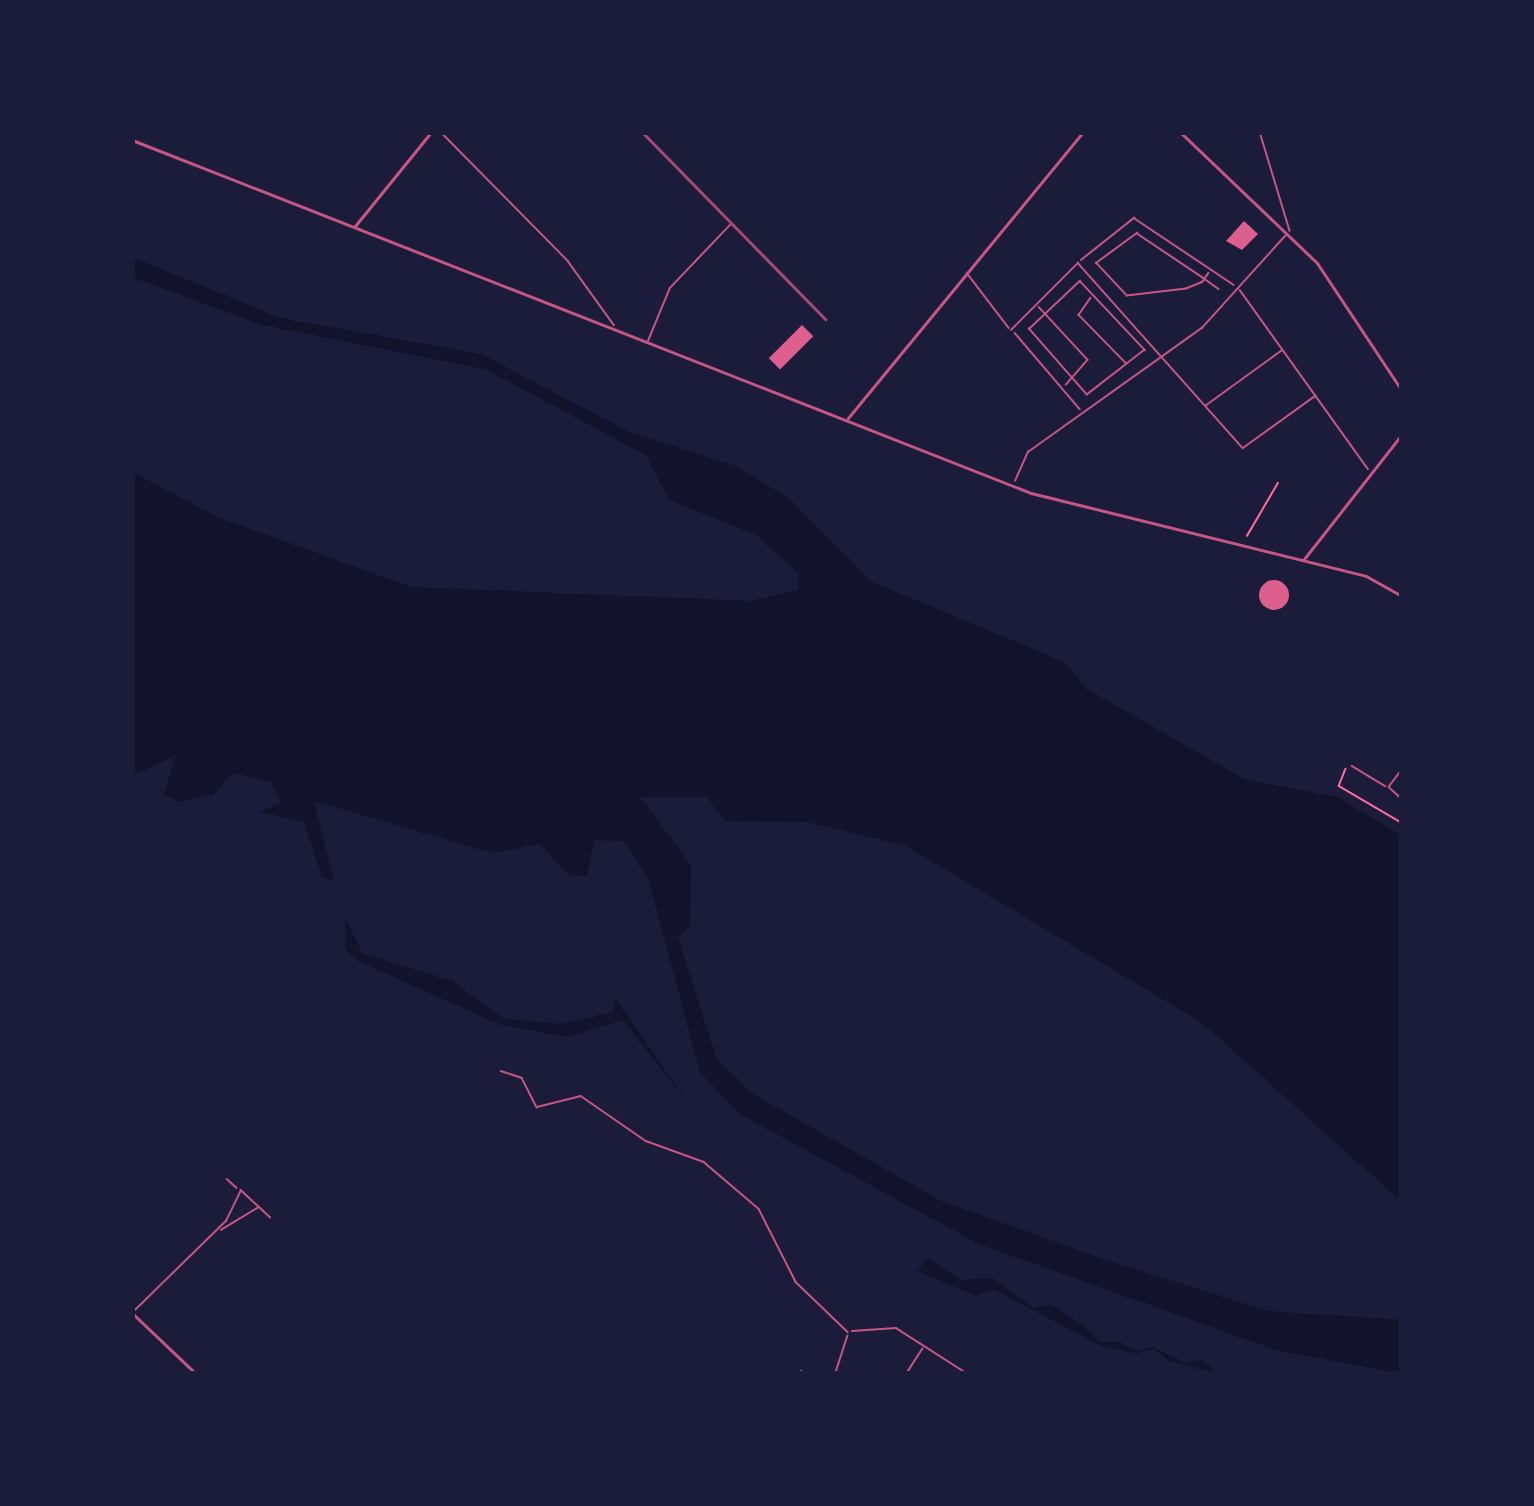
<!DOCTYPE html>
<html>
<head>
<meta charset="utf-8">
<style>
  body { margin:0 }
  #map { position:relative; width:1534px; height:1506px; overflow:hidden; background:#1b1b3a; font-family:Jost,sans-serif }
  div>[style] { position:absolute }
  .water>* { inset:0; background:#12122b }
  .building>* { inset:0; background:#dd5f8e; transform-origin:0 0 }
  .round { border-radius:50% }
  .path>* { height:1.5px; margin:-0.75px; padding:0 0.75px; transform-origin:0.75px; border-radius:0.75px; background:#ff6b9d }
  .service>* { height:1.5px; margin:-0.75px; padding:0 0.75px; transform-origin:0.75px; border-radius:0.75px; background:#c65784 }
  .minor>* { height:1.5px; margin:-0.75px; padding:0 0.75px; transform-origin:0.75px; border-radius:0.75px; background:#c65784 }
  .tertiary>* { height:3px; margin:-1.5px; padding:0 1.5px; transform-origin:1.5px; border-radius:1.5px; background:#c65784 }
  .rail>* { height:3px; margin:-1.5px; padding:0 1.5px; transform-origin:1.5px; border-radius:1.5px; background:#a44b75 }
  span { translate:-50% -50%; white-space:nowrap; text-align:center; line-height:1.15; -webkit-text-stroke:12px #1b1b3a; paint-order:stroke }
  .frame { position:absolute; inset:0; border:135px solid #1b1b3a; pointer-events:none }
</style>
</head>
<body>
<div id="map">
  <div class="water">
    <i style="clip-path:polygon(132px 257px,280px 318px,481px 354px,629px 432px,736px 466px,790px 499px,870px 581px,1064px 662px,1087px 689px,1244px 779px,1337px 797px,1402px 836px,1402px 1202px,1201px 1022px,906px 846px,807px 822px,725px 821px,707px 797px,640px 797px,691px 865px,690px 925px,678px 938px,717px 1060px,751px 1093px,941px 1201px,1103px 1259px,1268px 1311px,1402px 1320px,1402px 1374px,1276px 1350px,979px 1244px,740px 1114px,700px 1072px,649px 881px,625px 841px,594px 840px,587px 876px,568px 875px,540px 844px,493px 853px,314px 801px,334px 881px,322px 877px,304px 822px,259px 812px,281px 803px,271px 782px,232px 773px,214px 794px,181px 802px,164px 795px,176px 755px,132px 776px,132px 472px,220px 518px,411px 587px,752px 601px,798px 590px,799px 573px,756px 535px,669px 500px,646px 455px,485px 369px,262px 325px,132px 277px)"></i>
    <i style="clip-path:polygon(345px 917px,362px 953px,452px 981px,504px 1019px,561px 1024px,614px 1012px,615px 997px,684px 1098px,623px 1020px,568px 1037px,501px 1025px,358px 961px,346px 950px)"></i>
    <i style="clip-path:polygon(927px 1258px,961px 1280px,993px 1278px,1033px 1308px,1052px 1305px,1086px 1327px,1099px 1342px,1118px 1342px,1137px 1351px,1153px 1347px,1184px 1363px,1202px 1360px,1219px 1374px,1169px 1361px,1154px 1349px,1136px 1353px,1102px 1346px,993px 1289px,976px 1296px,918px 1271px)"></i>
  </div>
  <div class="building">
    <i style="clip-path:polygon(1244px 221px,1258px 234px,1242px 250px,1226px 241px)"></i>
    <i style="left:802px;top:325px;width:16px;height:47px;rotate:45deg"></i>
    <i class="round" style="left:1259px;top:580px;width:30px;height:30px"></i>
  </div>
  <div class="path">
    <i style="left:1247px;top:536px;width:61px;rotate:-59.7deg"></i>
    <i style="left:1346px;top:769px;width:18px;rotate:112deg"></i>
    <i style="left:1339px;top:786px;width:73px;rotate:30.4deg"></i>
  </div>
  <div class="service">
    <i style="left:1352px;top:766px;width:39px;rotate:31deg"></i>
    <i style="left:227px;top:1179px;width:13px;rotate:42deg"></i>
    <i style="left:221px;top:1230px;width:44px;rotate:-31.2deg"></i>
    <i style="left:135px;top:1310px;width:127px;rotate:-44.4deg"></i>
    <i style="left:226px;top:1221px;width:34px;rotate:-64deg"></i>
    <i style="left:241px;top:1190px;width:40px;rotate:43deg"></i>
    <i style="left:906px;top:1374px;width:30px;rotate:-57deg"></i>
  </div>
  <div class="minor">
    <i style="left:441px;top:132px;width:181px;rotate:45.4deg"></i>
    <i style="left:568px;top:261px;width:79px;rotate:54.3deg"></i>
    <i style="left:1260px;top:132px;width:103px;rotate:73.1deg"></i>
    <i style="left:1081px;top:260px;width:68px;rotate:-38.4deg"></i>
    <i style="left:1134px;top:218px;width:120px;rotate:33.8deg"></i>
    <i style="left:967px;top:273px;width:69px;rotate:52.6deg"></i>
    <i style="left:1209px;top:273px;width:11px;rotate:124deg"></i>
    <i style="left:1203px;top:282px;width:2px;rotate:153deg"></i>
    <i style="left:1201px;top:283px;width:16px;rotate:158deg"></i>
    <i style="left:1186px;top:289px;width:59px;rotate:173.2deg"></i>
    <i style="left:1127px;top:296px;width:45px;rotate:-133.2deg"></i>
    <i style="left:1096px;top:263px;width:51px;rotate:-36.2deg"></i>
    <i style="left:1137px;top:233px;width:1px;rotate:45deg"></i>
    <i style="left:1138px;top:234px;width:81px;rotate:33.9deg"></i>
    <i style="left:1205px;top:279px;width:17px;rotate:36deg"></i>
    <i style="left:1080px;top:281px;width:95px;rotate:46.7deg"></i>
    <i style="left:1145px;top:350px;width:73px;rotate:142.2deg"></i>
    <i style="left:1087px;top:395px;width:88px;rotate:-131.3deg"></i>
    <i style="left:1029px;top:329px;width:70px;rotate:-43.3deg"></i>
    <i style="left:1240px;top:290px;width:220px;rotate:54.4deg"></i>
    <i style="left:1091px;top:298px;width:21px;rotate:125deg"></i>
    <i style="left:1079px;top:315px;width:67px;rotate:45.6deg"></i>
    <i style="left:1039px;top:307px;width:72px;rotate:47.2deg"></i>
    <i style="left:1088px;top:360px;width:33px;rotate:131deg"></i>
    <i style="left:1011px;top:330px;width:95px;rotate:-45deg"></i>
    <i style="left:1078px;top:263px;width:248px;rotate:48.3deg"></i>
    <i style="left:1243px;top:448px;width:89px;rotate:-35.8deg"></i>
    <i style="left:1015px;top:333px;width:100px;rotate:49.5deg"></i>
    <i style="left:648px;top:341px;width:57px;rotate:-67.5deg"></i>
    <i style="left:670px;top:288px;width:88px;rotate:-46.4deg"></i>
    <i style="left:1205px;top:406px;width:94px;rotate:-35.9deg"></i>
    <i style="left:1015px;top:481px;width:32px;rotate:-66deg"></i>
    <i style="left:1028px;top:452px;width:214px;rotate:-35.5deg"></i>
    <i style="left:1202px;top:328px;width:124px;rotate:-47.9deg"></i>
    <i style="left:1402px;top:770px;width:21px;rotate:127deg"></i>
    <i style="left:1389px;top:787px;width:18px;rotate:43deg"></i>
    <i style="left:501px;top:1071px;width:22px;rotate:18deg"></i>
    <i style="left:522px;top:1078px;width:33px;rotate:63deg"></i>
    <i style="left:537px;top:1107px;width:45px;rotate:-14deg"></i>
    <i style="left:581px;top:1096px;width:79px;rotate:34.7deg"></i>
    <i style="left:646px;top:1141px;width:62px;rotate:19.9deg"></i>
    <i style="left:704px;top:1162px;width:72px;rotate:40.5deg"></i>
    <i style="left:759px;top:1209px;width:82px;rotate:63.1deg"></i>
    <i style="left:796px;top:1282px;width:72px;rotate:43.9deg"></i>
    <i style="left:852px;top:1331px;width:44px;rotate:-3.9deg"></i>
    <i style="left:896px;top:1328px;width:85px;rotate:32.6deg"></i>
    <i style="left:801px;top:1371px;width:8px;rotate:23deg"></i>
    <i style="left:835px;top:1374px;width:40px;rotate:-72deg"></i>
  </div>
  <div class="tertiary">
    <i style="left:1180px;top:132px;width:190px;rotate:43.7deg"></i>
    <i style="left:1317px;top:263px;width:154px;rotate:56.4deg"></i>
    <i style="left:132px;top:140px;width:966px;rotate:21.44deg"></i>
    <i style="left:1031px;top:493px;width:345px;rotate:13.9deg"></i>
    <i style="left:1366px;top:576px;width:41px;rotate:29.1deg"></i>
    <i style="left:355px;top:226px;width:121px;rotate:-51deg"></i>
    <i style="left:848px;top:418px;width:370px;rotate:-50.6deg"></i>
    <i style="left:1304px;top:559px;width:159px;rotate:-51.9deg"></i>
    <i style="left:132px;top:1313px;width:88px;rotate:43.6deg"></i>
  </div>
  <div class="rail">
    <i style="left:642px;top:132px;width:262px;rotate:45.6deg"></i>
  </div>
  <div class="frame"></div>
</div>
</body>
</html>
